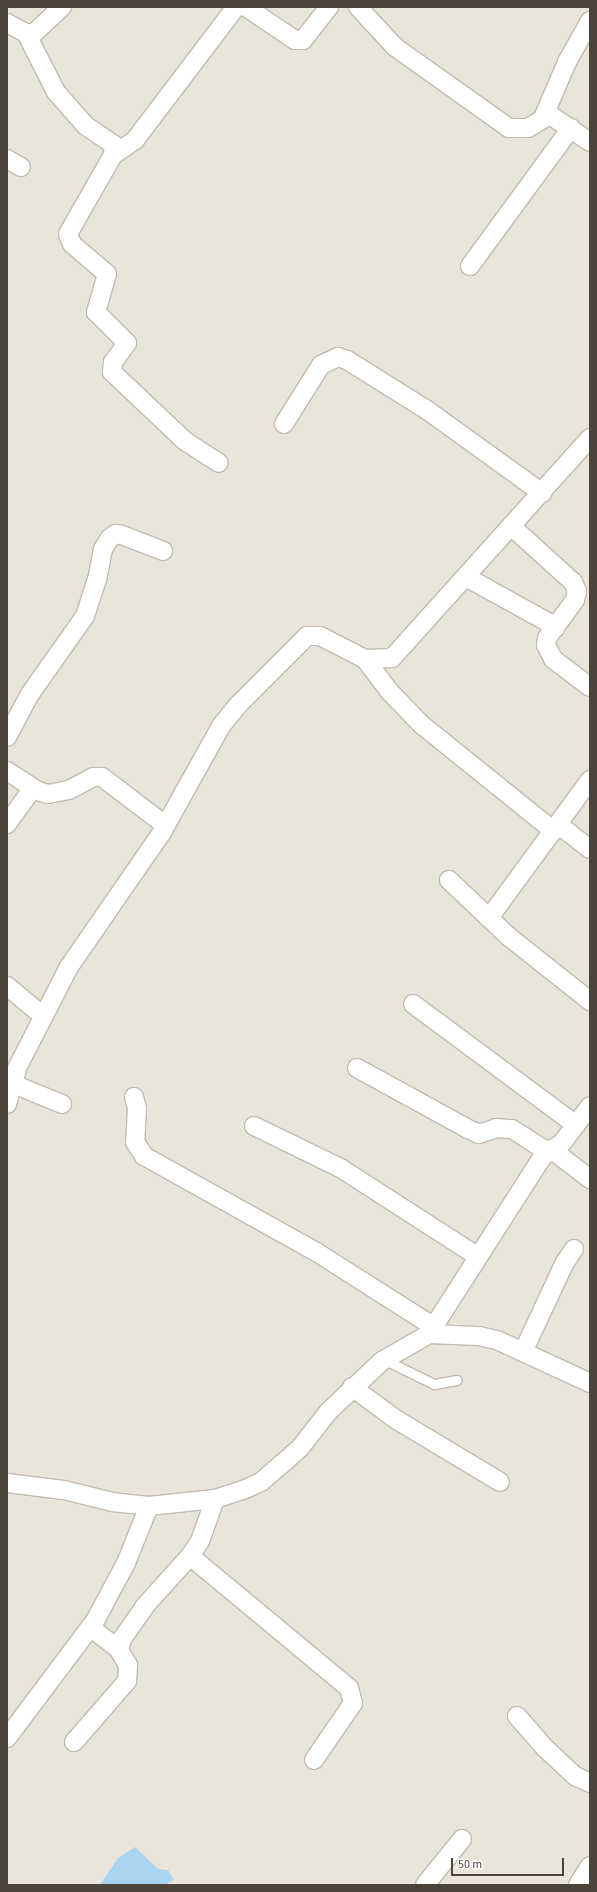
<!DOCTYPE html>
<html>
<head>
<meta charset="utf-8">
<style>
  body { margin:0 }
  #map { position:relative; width:597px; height:1892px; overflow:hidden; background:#f6f3ec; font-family:"Source Sans 3",sans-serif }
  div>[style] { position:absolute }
  .residential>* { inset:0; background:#eae5da; transform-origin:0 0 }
  .water>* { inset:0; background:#a9d4f2 }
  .roads { filter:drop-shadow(1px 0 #c2bbae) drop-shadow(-1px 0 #c2bbae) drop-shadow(0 1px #c2bbae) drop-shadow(0 -1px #c2bbae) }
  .lane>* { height:9px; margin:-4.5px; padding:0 4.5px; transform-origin:4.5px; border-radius:4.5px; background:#fff }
  .street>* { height:18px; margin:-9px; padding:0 9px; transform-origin:9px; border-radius:9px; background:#fff }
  span { translate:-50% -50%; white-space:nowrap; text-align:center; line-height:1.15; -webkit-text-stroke:4px #fff; paint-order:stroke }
  .frame { position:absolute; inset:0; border:8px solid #4b4439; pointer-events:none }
  .scale { position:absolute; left:451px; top:1858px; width:113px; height:18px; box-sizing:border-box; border:2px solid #4b4439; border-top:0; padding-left:5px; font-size:12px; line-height:14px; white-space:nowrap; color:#4b4439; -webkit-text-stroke:3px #fff; paint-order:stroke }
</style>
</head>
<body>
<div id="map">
  <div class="residential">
    <i style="left:7px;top:7px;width:583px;height:1878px"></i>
  </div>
  <div class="water">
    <i style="clip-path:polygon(135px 1847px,158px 1869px,168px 1870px,174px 1880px,164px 1885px,100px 1885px,118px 1858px)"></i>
  </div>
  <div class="roads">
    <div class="lane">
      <i style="left:385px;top:1360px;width:55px;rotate:26.1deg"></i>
      <i style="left:434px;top:1384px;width:23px;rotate:-10deg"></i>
    </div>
    <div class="street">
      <i style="left:246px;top:7px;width:59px;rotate:34deg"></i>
      <i style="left:295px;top:40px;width:8px"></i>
      <i style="left:303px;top:40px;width:42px;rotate:-51.8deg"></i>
      <i style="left:358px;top:7px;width:54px;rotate:47.2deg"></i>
      <i style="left:395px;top:47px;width:140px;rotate:35.4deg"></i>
      <i style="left:509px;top:128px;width:19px"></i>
      <i style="left:528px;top:128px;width:26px;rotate:-31deg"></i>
      <i style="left:550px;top:115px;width:48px;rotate:34deg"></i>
      <i style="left:7px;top:23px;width:21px;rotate:28deg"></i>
      <i style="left:26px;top:33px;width:7px;rotate:8deg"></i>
      <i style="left:33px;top:34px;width:40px;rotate:-43deg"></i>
      <i style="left:26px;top:33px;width:66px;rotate:63deg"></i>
      <i style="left:56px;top:92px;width:45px;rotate:48.6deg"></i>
      <i style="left:86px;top:126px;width:34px;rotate:34deg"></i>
      <i style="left:114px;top:145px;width:10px;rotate:96deg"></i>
      <i style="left:113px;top:155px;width:91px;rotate:119.7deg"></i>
      <i style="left:68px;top:234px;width:11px;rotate:68deg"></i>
      <i style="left:72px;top:244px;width:46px;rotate:40.6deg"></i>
      <i style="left:107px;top:274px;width:40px;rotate:106deg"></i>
      <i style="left:96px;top:312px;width:44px;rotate:45deg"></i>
      <i style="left:127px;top:343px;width:24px;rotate:126deg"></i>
      <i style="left:113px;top:362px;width:10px;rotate:96deg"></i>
      <i style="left:112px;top:372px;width:100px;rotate:43.4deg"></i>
      <i style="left:185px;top:441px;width:40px;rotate:32.9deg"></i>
      <i style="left:543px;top:118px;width:61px;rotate:-66.8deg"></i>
      <i style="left:567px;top:62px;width:47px;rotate:-60.7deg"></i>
      <i style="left:113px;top:155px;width:27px;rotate:-34deg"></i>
      <i style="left:135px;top:140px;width:167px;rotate:-52.8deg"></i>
      <i style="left:7px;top:159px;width:16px;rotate:30deg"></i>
      <i style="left:470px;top:266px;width:171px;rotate:-53.8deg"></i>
      <i style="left:284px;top:424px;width:70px;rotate:-57.9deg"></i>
      <i style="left:321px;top:365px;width:19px;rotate:-25deg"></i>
      <i style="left:338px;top:357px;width:9px;rotate:18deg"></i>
      <i style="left:347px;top:360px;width:94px;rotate:32deg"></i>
      <i style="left:427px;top:410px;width:142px;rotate:35.8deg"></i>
      <i style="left:511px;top:526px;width:84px;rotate:42.1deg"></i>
      <i style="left:573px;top:582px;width:10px;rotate:66deg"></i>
      <i style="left:577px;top:591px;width:9px;rotate:103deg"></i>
      <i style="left:575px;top:600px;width:47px;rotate:126.4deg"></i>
      <i style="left:547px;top:638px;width:7px;rotate:98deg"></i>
      <i style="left:546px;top:645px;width:16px;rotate:63deg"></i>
      <i style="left:553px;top:659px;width:46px;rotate:37.1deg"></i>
      <i style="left:466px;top:577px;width:97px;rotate:28.9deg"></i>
      <i style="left:551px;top:624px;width:6px;rotate:45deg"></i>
      <i style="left:365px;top:659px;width:40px;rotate:53deg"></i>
      <i style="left:389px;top:691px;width:47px;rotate:45.9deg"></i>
      <i style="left:422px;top:725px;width:169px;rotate:38.8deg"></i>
      <i style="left:7px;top:737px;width:49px;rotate:-61.9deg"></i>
      <i style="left:30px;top:694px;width:95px;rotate:-54.8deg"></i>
      <i style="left:85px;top:616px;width:38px;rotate:-72deg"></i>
      <i style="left:97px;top:580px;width:32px;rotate:-79deg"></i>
      <i style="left:103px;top:549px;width:13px;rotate:-58deg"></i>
      <i style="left:110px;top:538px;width:7px;rotate:-34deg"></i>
      <i style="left:116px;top:534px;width:6px;rotate:9deg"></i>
      <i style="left:122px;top:535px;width:44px;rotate:21.3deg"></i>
      <i style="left:7px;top:771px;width:37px;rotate:33deg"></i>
      <i style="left:38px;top:791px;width:10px;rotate:17deg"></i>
      <i style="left:48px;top:794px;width:21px;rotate:-11deg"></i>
      <i style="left:69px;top:790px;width:27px;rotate:-28deg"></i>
      <i style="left:93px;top:777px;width:9px"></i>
      <i style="left:102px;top:777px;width:79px;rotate:37.3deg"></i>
      <i style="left:7px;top:824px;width:44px;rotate:-54.2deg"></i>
      <i style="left:559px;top:825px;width:39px;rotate:38deg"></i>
      <i style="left:449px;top:880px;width:81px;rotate:43.5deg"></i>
      <i style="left:508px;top:936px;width:105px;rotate:38.4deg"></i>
      <i style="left:489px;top:918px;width:171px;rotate:-53.8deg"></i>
      <i style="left:7px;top:986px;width:47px;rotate:39.8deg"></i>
      <i style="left:413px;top:1004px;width:203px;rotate:36.6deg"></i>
      <i style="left:357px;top:1068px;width:124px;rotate:28.8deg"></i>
      <i style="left:466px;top:1128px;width:14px;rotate:25deg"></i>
      <i style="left:479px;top:1134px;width:18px;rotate:-19deg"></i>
      <i style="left:496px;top:1128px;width:16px;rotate:4deg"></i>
      <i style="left:512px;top:1129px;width:43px;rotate:32.6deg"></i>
      <i style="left:13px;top:1084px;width:53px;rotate:22.2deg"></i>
      <i style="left:134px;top:1097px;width:11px;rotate:75deg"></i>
      <i style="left:137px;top:1108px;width:34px;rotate:93deg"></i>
      <i style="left:135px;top:1142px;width:17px;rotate:57deg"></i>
      <i style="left:144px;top:1156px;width:199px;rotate:29.1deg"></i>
      <i style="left:318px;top:1253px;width:138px;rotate:32.5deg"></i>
      <i style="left:7px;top:1104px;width:37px;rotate:-74deg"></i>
      <i style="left:17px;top:1068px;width:114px;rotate:-62.8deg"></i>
      <i style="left:69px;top:967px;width:164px;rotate:-55.4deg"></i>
      <i style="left:162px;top:832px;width:121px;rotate:-60.9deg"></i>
      <i style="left:221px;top:726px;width:28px;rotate:-51deg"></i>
      <i style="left:239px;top:704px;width:96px;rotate:-45deg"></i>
      <i style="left:307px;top:636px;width:13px"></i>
      <i style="left:320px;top:636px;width:51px;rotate:27.1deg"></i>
      <i style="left:365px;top:659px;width:27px;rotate:-2deg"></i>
      <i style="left:392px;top:658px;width:296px;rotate:-48deg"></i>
      <i style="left:254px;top:1126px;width:98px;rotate:26deg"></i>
      <i style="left:342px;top:1169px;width:161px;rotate:32.8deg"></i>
      <i style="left:551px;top:1149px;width:49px;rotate:37.6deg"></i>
      <i style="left:429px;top:1334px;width:210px;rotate:-57.4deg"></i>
      <i style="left:542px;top:1157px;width:24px;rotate:-35deg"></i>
      <i style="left:562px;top:1143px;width:46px;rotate:-52.9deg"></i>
      <i style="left:523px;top:1352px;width:97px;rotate:-65deg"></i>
      <i style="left:564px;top:1264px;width:18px;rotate:-56deg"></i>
      <i style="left:352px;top:1387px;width:56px;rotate:36.3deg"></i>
      <i style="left:397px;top:1420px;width:120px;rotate:31deg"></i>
      <i style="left:7px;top:1483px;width:57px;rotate:7deg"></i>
      <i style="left:64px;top:1490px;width:49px;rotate:14deg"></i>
      <i style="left:112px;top:1502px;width:37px;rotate:6deg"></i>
      <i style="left:149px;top:1506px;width:66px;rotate:-6.1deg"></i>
      <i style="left:215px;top:1499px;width:29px;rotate:-18deg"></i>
      <i style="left:243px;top:1490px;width:20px;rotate:-24deg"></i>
      <i style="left:261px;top:1482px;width:28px;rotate:-41deg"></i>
      <i style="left:282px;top:1464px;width:24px;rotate:-42deg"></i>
      <i style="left:300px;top:1448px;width:46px;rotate:-52.1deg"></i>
      <i style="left:328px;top:1412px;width:74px;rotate:-43.4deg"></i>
      <i style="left:382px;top:1361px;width:54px;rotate:-29.9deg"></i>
      <i style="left:429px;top:1334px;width:50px;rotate:2.3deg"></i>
      <i style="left:479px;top:1336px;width:18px;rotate:13deg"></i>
      <i style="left:497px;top:1340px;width:102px;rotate:24.8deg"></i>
      <i style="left:190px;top:1556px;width:207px;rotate:39.7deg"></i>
      <i style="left:349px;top:1688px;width:16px;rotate:75deg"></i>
      <i style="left:353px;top:1703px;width:69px;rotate:124.4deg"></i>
      <i style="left:90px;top:1627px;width:37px;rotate:38deg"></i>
      <i style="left:517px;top:1716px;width:43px;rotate:48.8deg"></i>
      <i style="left:545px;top:1748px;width:41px;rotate:43deg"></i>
      <i style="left:575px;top:1776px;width:17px;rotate:25deg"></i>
      <i style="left:7px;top:1738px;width:146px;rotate:-53.1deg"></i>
      <i style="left:95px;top:1621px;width:66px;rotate:-61.9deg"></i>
      <i style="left:126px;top:1563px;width:61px;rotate:-68deg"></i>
      <i style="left:74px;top:1742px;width:81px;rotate:-49deg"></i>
      <i style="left:127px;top:1681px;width:16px;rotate:-86deg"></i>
      <i style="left:128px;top:1665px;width:17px;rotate:-121deg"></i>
      <i style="left:119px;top:1650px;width:11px;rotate:-75deg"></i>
      <i style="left:122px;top:1639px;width:39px;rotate:-55deg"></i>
      <i style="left:144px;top:1607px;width:69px;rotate:-48deg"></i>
      <i style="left:190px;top:1556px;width:18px;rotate:-56deg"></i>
      <i style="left:200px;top:1541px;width:45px;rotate:-70.3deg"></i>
      <i style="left:425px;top:1885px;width:59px;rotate:-51.2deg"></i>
      <i style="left:578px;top:1885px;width:22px;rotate:-58deg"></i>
    </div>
  </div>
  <div class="frame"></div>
  <div class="scale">50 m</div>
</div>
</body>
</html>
